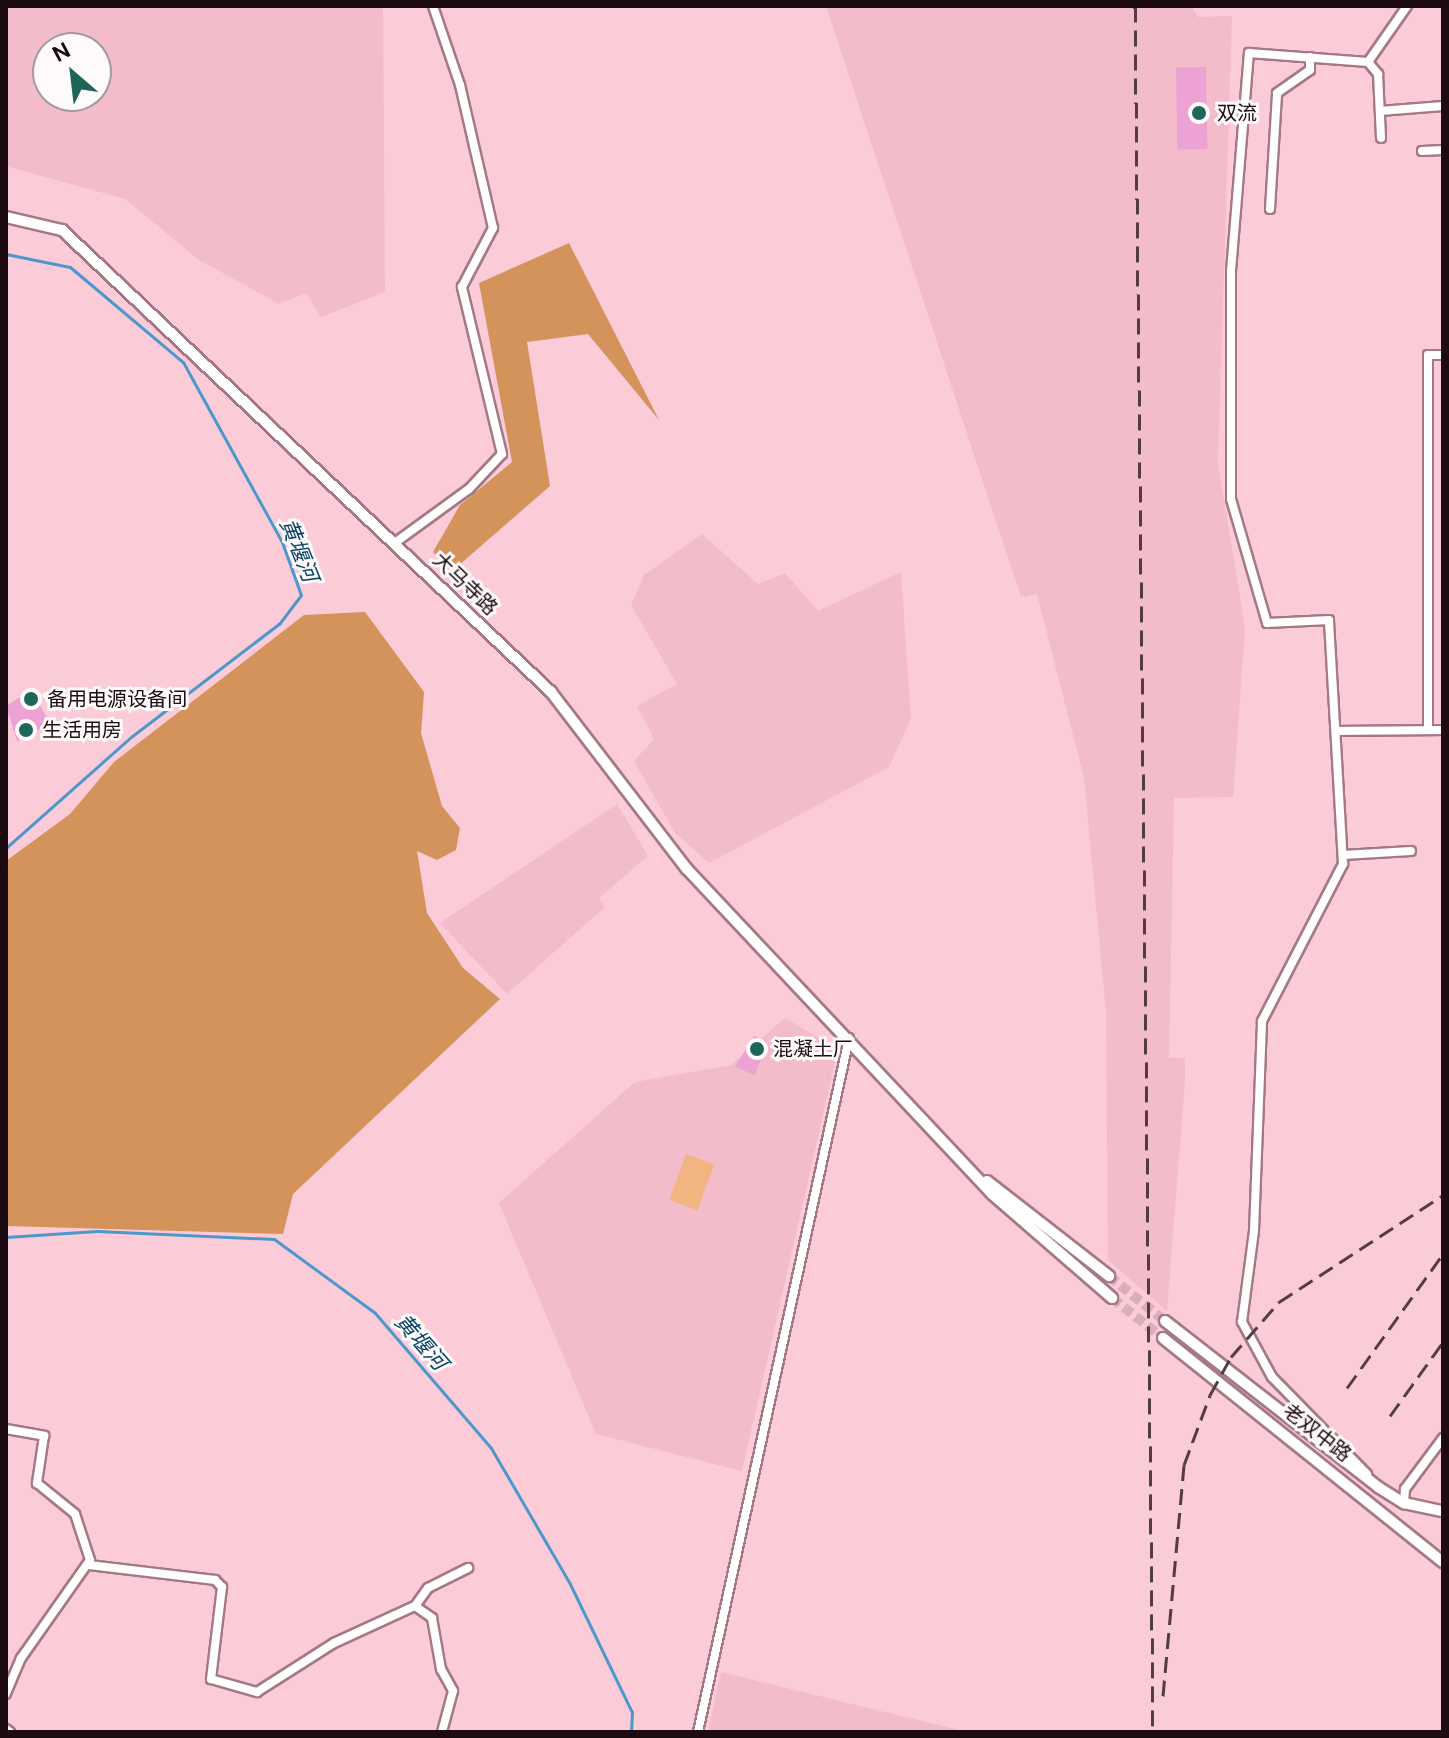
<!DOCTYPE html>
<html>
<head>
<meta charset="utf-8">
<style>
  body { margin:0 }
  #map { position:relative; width:1449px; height:1738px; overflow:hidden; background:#fbcbd8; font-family:"DM Sans","Noto Sans SC",sans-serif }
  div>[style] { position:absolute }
  .built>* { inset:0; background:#f3bcca }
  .green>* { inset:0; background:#f2b581; transform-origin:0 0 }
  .forest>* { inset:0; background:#d3935b }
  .stream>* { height:3px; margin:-1.5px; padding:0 1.5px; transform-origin:1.5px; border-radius:1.5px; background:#4d98cb }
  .building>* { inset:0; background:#eca2d2; transform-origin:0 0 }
  .tertiary-tunnel>* { height:10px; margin-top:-5px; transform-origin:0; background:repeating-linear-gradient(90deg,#daaeba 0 10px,transparent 0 15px) }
  .roads { filter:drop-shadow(2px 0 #a47985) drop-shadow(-2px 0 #a47985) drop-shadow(0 2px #a47985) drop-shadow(0 -2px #a47985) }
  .minor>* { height:8px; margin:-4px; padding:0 4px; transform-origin:4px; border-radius:4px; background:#fff }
  .tertiary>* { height:10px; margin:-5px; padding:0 5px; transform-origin:5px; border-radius:5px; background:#fff }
  .rail>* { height:3px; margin-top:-1.5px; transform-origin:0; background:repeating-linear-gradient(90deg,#543c43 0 16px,transparent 0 24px) }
  .dots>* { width:22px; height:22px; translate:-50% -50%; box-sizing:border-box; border:4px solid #fef9fa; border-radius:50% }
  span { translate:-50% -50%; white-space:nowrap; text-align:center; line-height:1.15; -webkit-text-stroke:6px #fef9fa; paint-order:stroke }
  .poi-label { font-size:20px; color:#1c0c11 }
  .left { translate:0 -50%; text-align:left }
  .street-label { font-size:20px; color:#1c0c11 }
  .water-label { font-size:22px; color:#064466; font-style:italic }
  .frame { position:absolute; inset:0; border:8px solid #1c0c11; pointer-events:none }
  .north { position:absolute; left:32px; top:32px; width:80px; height:80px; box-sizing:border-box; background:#fef9fa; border:2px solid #a49a9d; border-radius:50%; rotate:332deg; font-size:22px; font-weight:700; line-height:32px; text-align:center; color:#1c0c11 }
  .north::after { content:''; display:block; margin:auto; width:28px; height:36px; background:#1e655a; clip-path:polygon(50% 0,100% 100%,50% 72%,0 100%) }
</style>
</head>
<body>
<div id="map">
  <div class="built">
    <i style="clip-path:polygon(evenodd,6px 6px,383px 6px,385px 292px,321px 317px,306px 293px,279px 304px,199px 260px,125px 199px,6px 166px,6px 6px,48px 48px,96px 48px,96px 96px,48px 96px,48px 48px)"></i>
    <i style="clip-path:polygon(826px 6px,1191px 6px,1198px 17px,1232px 16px,1218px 463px,1245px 628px,1233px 797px,1174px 798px,1169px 1058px,1185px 1058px,1185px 1080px,1167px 1311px,1108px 1260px,1106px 1012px,1084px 778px,1037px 594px,1021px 597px)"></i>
    <i style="clip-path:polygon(702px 534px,758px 584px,785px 573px,818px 611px,901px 572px,911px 719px,889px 767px,709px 863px,675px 833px,634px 761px,654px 739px,637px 706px,677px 684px,631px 605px,644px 575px)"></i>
    <i style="clip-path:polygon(617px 804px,648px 856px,599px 898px,605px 907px,507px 994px,440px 923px)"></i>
    <i style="clip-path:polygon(785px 1018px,838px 1049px,742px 1471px,596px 1434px,499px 1203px,635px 1082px,731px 1065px)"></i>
    <i style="clip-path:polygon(721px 1672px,967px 1732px,708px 1732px)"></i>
  </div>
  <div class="green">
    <i style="left:686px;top:1154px;width:30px;height:49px;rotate:20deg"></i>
  </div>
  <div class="forest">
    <i style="clip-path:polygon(569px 243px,659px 420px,588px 334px,527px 342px,550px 486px,451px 572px,433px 552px,460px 505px,512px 462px,479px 283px)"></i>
    <i style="clip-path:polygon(365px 612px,424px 692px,421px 733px,442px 806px,460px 828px,456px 850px,437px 860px,417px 851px,427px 913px,463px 968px,500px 999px,293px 1194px,283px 1234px,6px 1226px,6px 861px,70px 814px,114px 762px,304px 615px)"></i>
  </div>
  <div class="stream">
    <i style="left:6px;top:254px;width:65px;rotate:11.5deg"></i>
    <i style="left:70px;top:267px;width:148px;rotate:40.1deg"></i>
    <i style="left:183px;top:362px;width:205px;rotate:61.2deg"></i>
    <i style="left:282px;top:542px;width:56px;rotate:70.3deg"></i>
    <i style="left:301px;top:595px;width:35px;rotate:127deg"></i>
    <i style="left:280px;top:623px;width:186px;rotate:142.6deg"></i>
    <i style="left:132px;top:736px;width:169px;rotate:138.4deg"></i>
    <i style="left:6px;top:1237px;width:91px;rotate:-3.8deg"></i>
    <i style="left:97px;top:1231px;width:177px;rotate:2.6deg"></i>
    <i style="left:274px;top:1239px;width:125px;rotate:36.2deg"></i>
    <i style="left:375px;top:1313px;width:178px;rotate:49.3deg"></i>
    <i style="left:491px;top:1448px;width:157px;rotate:59.8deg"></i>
    <i style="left:570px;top:1584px;width:142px;rotate:64.2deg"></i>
    <i style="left:632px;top:1712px;width:20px;rotate:93deg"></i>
  </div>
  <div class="building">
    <i style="left:1206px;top:67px;width:82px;height:30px;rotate:89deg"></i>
    <i style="clip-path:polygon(31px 690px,50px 723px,17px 741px,6px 706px)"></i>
    <i style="clip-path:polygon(754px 1036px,767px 1041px,755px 1075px,735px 1067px)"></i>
  </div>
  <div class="tertiary-tunnel">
    <i style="left:1109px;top:1276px;width:72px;rotate:38.8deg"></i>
    <i style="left:1112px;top:1298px;width:65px;rotate:38.1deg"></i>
  </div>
  <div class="roads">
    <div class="minor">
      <i style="left:1368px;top:62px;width:16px;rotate:50deg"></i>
      <i style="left:1378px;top:74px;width:64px;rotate:87.3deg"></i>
      <i style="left:1380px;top:111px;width:63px;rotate:-4.5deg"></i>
      <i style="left:1422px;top:151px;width:21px;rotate:-3deg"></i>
      <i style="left:1270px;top:209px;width:116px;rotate:-86.5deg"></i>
      <i style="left:1277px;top:93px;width:40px;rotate:-34.9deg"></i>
      <i style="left:1310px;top:70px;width:13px;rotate:-90deg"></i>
      <i style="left:396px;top:542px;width:90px;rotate:-36deg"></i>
      <i style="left:469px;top:489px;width:48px;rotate:-46.7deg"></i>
      <i style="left:502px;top:454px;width:172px;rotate:-103.5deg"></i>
      <i style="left:462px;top:287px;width:67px;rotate:-62.3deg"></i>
      <i style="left:493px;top:228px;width:147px;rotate:-103deg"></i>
      <i style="left:460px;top:85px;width:83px;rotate:-108.9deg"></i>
      <i style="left:1428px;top:730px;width:375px;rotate:-90deg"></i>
      <i style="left:1428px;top:355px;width:15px"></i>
      <i style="left:1336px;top:731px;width:107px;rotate:-0.5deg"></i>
      <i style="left:1343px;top:855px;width:68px;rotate:-3.4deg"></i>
      <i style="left:6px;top:1429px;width:39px;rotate:10deg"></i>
      <i style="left:44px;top:1436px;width:48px;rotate:98.5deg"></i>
      <i style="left:37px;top:1483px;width:49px;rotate:39.2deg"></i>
      <i style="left:75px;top:1514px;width:48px;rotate:71.9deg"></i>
      <i style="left:90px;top:1560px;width:120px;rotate:125.1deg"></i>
      <i style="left:21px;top:1658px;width:39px;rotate:113deg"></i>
      <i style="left:1367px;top:1474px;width:136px;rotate:-134.4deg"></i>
      <i style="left:1272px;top:1377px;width:63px;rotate:-118.6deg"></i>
      <i style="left:1242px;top:1322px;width:92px;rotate:-82.5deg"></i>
      <i style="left:1254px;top:1231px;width:210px;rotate:-87.8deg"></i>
      <i style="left:1262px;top:1021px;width:177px;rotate:-62.7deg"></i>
      <i style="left:1343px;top:864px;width:244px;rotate:-93.3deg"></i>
      <i style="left:1329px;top:620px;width:62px;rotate:177.2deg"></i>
      <i style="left:1267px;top:623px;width:129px;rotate:-106.2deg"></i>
      <i style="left:1231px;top:499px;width:228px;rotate:-90deg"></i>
      <i style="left:1231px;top:271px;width:219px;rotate:-85.3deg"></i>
      <i style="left:1249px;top:53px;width:119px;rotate:4.3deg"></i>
      <i style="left:1368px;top:62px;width:68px;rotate:-55.1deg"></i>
      <i style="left:1404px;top:1503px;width:14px;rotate:-86deg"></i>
      <i style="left:1405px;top:1489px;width:64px;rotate:-53.3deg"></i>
      <i style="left:89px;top:1565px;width:127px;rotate:6.8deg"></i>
      <i style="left:215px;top:1580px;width:10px;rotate:45deg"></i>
      <i style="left:222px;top:1587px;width:93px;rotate:96.8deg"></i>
      <i style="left:211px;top:1679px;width:48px;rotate:15.8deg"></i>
      <i style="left:257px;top:1692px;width:91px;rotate:-32.5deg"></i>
      <i style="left:334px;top:1643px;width:89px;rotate:-24.6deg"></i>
      <i style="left:415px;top:1606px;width:22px;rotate:-54deg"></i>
      <i style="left:428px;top:1588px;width:45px;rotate:-26.6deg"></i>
      <i style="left:415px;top:1606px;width:21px;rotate:35deg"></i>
      <i style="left:432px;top:1618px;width:52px;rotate:80deg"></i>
      <i style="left:441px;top:1669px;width:25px;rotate:61deg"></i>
      <i style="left:453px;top:1691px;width:42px;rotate:105deg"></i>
      <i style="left:6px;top:1729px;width:5px;rotate:37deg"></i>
      <i style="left:698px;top:1732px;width:710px;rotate:-77.72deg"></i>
    </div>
    <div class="tertiary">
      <i style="left:6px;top:217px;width:57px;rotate:13.1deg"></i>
      <i style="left:62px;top:230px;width:673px;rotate:43.37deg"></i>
      <i style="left:551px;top:692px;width:223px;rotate:52.5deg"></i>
      <i style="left:687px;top:869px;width:446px;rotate:46.8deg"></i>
      <i style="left:992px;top:1194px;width:159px;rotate:40.9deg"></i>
      <i style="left:987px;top:1181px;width:155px;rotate:37.9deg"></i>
      <i style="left:1165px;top:1321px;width:270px;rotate:37.9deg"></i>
      <i style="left:1378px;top:1487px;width:31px;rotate:32deg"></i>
      <i style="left:1404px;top:1503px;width:40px;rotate:12deg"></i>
      <i style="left:1163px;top:1338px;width:359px;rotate:38.7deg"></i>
    </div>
  </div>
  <div class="rail">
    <i style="left:1135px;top:6px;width:1726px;rotate:89.4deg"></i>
    <i style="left:1347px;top:1388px;width:165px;rotate:-54.4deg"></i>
    <i style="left:1390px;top:1416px;width:91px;rotate:-54.4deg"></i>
    <i style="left:1163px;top:1696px;width:232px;rotate:-84.8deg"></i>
    <i style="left:1184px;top:1465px;width:75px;rotate:-69.6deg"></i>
    <i style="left:1210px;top:1395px;width:43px;rotate:-61.1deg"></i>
    <i style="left:1231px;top:1357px;width:73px;rotate:-48.9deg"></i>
    <i style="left:1279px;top:1302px;width:196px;rotate:-33.1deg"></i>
  </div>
  <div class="dots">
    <i style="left:1199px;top:113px;background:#1e655a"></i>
    <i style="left:31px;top:699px;background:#1e655a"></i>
    <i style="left:26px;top:730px;background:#1e655a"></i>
    <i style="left:757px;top:1049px;background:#1e655a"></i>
  </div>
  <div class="poi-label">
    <span class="left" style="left:1217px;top:113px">双流</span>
    <span class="left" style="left:47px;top:699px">备用电源设备间</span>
    <span class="left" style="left:42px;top:730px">生活用房</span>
    <span class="left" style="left:773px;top:1049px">混凝土厂</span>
  </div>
  <div class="street-label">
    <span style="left:465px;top:584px;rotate:44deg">大马寺路</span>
    <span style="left:1317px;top:1433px;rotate:38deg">老双中路</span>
  </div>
  <div class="water-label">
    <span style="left:299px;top:550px;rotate:68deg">黄堰河</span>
    <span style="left:421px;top:1342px;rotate:49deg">黄堰河</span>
  </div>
  <div class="frame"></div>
  <div class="north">N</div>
</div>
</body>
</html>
